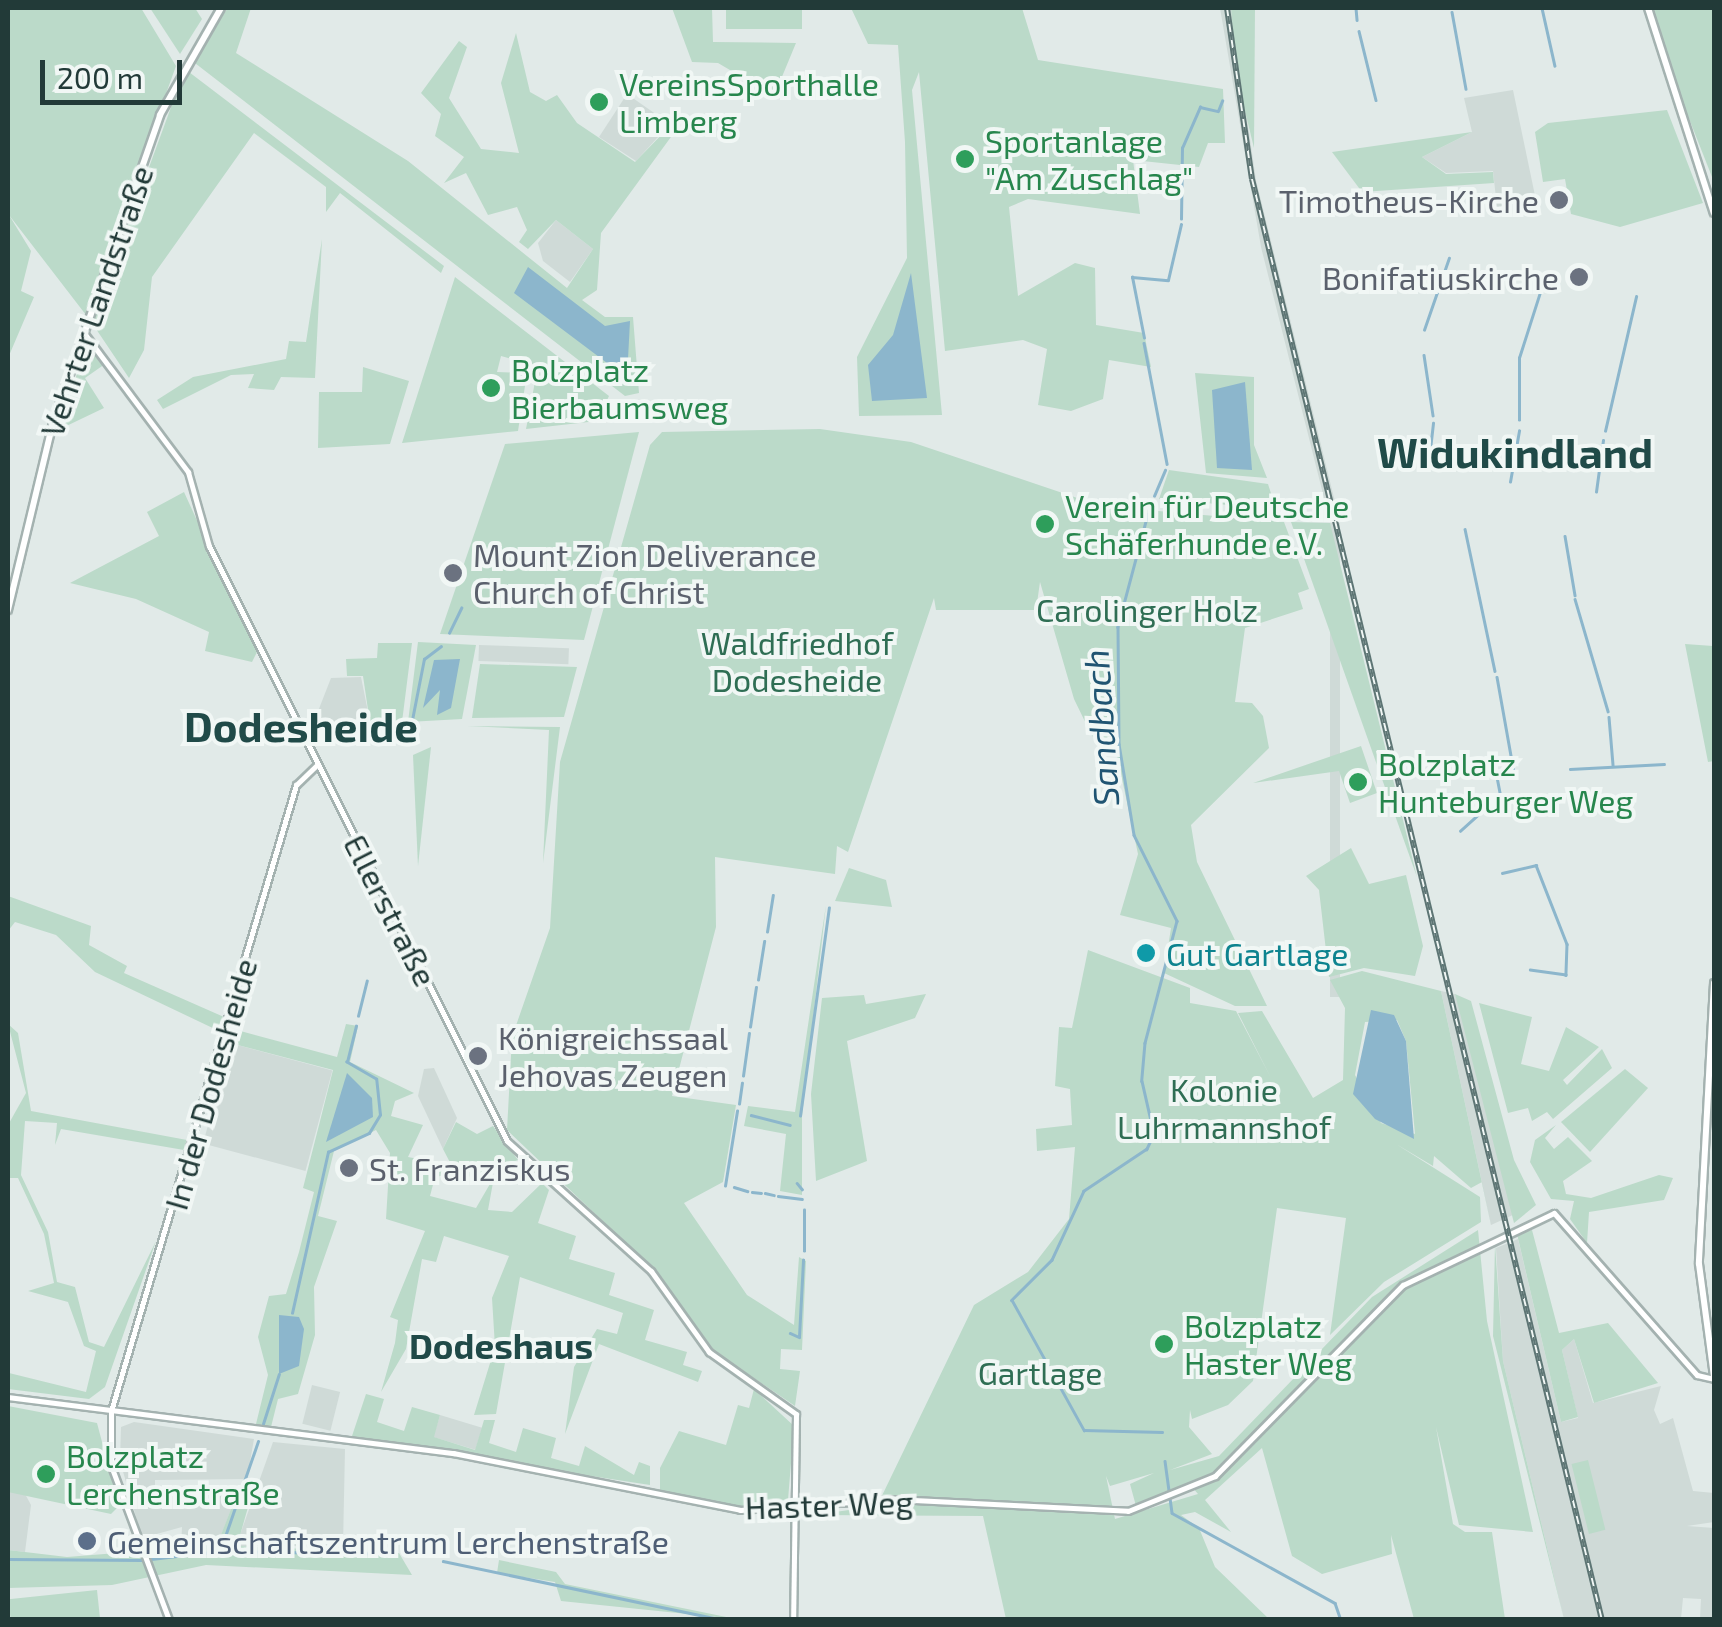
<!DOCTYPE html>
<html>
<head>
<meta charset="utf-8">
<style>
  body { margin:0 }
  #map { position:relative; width:1722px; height:1627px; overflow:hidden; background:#e1eae8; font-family:"Exo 2",sans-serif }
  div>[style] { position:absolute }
  .built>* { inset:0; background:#cfdad7; transform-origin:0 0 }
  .green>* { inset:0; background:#bbdac9; transform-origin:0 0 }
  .water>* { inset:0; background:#8cb6cc }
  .stream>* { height:2.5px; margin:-1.25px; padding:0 1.25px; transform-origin:1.25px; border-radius:1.25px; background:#8cb6cc }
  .roads { filter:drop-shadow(2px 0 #a4b2b0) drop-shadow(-2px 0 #a4b2b0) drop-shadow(0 2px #a4b2b0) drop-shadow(0 -2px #a4b2b0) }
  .tertiary>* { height:5px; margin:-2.5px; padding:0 2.5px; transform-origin:2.5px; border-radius:2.5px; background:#fff }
  .secondary>* { height:6px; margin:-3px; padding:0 3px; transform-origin:3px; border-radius:3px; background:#fff }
  .rail>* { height:6px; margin-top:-3px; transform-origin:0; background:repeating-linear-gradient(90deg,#f1f7f5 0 8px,#5d7574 0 16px); box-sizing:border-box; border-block:2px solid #5d7574 }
  .dots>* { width:28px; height:28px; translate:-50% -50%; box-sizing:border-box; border:5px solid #f1f7f5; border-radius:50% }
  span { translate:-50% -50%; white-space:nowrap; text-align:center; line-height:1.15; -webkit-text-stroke:8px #f1f7f5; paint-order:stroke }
  .leisure-label { font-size:32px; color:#27864d }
  .left { translate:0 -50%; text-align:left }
  .worship-label { font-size:32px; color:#5b616d }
  .right { translate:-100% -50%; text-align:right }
  .street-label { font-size:32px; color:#223a38 }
  .park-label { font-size:32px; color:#2f6e54 }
  .culture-label { font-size:32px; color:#0d838f }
  .service-label { font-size:32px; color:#4e5e75 }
  .water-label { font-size:35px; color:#205472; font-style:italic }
  .neighbourhood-label { font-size:35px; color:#204a48; font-weight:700 }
  .district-label { font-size:42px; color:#204a48; font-weight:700 }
  .frame { position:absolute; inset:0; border:10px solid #223a38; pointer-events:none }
  .scale { position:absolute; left:40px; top:60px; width:142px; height:45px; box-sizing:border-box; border:5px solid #223a38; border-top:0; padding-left:12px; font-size:30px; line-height:35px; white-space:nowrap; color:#223a38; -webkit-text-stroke:8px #f1f7f5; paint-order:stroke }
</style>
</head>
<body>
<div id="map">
  <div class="built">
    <i style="clip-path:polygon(1220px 8px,1231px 8px,1256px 180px,1337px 510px,1327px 510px,1261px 247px)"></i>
    <i style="clip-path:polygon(1513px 90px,1538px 210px,1498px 216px,1493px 171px,1446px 173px,1422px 157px,1472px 132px,1464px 98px)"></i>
    <i style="clip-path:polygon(627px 94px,670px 124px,636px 161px,599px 137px)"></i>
    <i style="clip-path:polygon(556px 220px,593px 249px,570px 282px,543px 261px,538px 243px)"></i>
    <i style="left:1330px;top:523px;width:10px;height:474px"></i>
    <i style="left:479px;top:645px;width:90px;height:16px;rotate:2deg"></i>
    <i style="clip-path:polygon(361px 677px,369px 717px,320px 725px,315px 719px,331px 678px)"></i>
    <i style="clip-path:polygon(1441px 991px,1455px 994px,1477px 1054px,1511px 1190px,1515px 1214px,1491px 1225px)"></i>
    <i style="left:230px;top:1043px;width:106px;height:104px;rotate:15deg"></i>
    <i style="clip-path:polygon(434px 1068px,457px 1118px,443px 1149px,418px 1096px,424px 1069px)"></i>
    <i style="clip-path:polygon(1518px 1239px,1561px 1422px,1578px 1418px,1562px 1350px,1574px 1339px,1593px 1403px,1661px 1386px,1654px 1410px,1660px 1424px,1673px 1418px,1693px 1491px,1714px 1493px,1714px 1522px,1687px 1526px,1714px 1528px,1714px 1619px,1700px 1619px,1701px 1599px,1683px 1598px,1681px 1619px,1564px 1619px,1503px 1361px,1496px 1248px)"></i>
    <i style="left:312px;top:1385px;width:29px;height:40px;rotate:14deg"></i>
    <i style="left:440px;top:1415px;width:44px;height:23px;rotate:17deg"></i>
    <i style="clip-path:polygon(134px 1422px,254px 1439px,247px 1479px,155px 1480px,155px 1487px,240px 1486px,217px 1546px,181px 1547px,182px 1527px,142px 1538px,120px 1461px,121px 1427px)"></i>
    <i style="clip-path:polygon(273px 1442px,345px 1449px,343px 1546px,236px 1546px)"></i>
    <i style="clip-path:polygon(8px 1492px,24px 1492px,31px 1505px,25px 1552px,8px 1550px)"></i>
  </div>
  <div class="green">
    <i style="clip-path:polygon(8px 8px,141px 8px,176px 66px,86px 315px,9px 215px,31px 251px,21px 291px,34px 297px,8px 358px)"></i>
    <i style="clip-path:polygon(150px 8px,195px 8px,202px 19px,180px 54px)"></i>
    <i style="clip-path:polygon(228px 8px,251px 8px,236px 53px,408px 161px,567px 288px,593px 249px,556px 220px,528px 249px,519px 242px,527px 230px,517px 207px,488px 215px,466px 173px,444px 183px,464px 157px,435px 136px,441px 114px,421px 93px,459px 41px,467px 47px,449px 98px,481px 149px,519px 153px,501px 83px,516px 33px,530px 92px,546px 101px,557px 95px,577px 123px,635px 162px,671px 125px,676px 130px,601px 233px,597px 290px,582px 300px,605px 317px,633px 317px,639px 393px,625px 396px,191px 60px)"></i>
    <i style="clip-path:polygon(672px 8px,712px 8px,713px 42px,796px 43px,774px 96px,718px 63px,692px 62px)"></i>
    <i style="left:726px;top:8px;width:76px;height:21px"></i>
    <i style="clip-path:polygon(851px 8px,1022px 8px,1038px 60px,1223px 89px,1225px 143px,1208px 143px,1199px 167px,1133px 160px,1140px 214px,1028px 199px,1009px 207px,1018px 296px,1075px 263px,1095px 268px,1096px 325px,1144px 333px,1151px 367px,1109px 360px,1103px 399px,1071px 411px,1038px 405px,1047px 349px,1023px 340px,945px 351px,919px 72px,912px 90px,942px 415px,859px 416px,857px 357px,907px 258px,905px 142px,898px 45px,868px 44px)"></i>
    <i style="clip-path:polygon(1231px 8px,1255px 8px,1254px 148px,1236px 74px)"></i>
    <i style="clip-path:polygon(1652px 8px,1714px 8px,1714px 182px,1660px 45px)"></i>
    <i style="clip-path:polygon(185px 69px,444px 266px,441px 273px,340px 193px,326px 212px,326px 187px,254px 133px,152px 277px,144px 350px,129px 378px,92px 323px)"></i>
    <i style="clip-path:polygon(1667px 110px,1703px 203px,1620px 227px,1571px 214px,1565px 179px,1543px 182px,1535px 132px,1548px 123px)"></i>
    <i style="clip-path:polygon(1472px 132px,1422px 157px,1446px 174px,1493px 172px,1494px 183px,1362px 192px,1332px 152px)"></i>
    <i style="clip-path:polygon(322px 239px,315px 378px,281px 377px,274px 390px,248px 388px,254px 374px,231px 375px,163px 409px,157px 400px,193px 377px,286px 359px,289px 341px,306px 342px)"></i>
    <i style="clip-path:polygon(455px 277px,609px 396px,597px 421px,526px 429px,538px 366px,501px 356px,497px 372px,527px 373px,518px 431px,402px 443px)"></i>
    <i style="clip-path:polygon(87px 344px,105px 364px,85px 378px,104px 408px,58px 430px)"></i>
    <i style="clip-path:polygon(363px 367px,409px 381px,390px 444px,318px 448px,319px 392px,362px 392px)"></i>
    <i style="clip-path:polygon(1195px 373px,1254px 377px,1254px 445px,1267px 478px,1206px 473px)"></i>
    <i style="clip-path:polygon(820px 429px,911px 442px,1101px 506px,1284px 522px,1309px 589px,1298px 593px,1303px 609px,1245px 628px,1235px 702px,1252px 703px,1263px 716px,1269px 748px,1191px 825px,1197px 862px,1267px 1006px,1235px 1006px,1164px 973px,1171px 928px,1120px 915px,1138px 854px,1115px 746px,1092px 736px,1074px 699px,1040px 582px,1036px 610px,936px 610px,934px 598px,848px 852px,837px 846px,835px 874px,715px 857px,716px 927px,672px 1096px,736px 1105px,723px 1182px,684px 1203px,747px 1295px,794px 1325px,799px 1257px,806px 1261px,802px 1350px,781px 1349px,780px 1369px,800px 1371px,795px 1406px,711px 1349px,650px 1266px,507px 1130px,512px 1037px,550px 928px,560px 762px,650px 445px,662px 432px)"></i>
    <i style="clip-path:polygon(639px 432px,584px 640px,440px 634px,505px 444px)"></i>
    <i style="clip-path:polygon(1169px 470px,1268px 484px,1276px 509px,1159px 499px)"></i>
    <i style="clip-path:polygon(184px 492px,257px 652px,252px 662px,205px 651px,209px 632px,136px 599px,70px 583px,159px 536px,147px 512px)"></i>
    <i style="clip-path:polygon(1291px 522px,1330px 523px,1417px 877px,1377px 765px)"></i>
    <i style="clip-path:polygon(1712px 585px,1714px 587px,1714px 761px,1708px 762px,1685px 644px,1713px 646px)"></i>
    <i style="clip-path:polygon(418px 642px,476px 645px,462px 719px,408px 722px)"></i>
    <i style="clip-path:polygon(378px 643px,412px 643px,402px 722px,370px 723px,363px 676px,347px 676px,346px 659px,377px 658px)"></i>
    <i style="clip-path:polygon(480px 664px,577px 667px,564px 717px,472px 718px)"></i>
    <i style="clip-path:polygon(467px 726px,560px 727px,543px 863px,549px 730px)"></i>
    <i style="clip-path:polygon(1361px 746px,1377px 793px,1350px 803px,1339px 771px,1253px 783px)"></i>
    <i style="clip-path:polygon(431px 747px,418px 866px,413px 755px)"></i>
    <i style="clip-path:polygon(1351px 848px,1369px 884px,1406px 875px,1423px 946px,1415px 976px,1364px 968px,1329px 977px,1319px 890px,1306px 876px)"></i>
    <i style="clip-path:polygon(849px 868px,886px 880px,892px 907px,835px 901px)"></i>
    <i style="clip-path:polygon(8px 896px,91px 926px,89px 945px,127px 966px,124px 973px,224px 1017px,219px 1031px,95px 972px,56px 935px,15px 922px,8px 931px)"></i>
    <i style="clip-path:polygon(826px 905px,802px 1116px,802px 1195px,780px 1191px,786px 1134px,744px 1126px,748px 1106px,795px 1112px)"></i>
    <i style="clip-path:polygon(evenodd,1088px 950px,1190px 988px,1190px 1003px,1236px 1011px,1271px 1078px,1238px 1013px,1262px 1011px,1313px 1098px,1343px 1080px,1345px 1008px,1330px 980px,1362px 971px,1441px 991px,1492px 1230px,1482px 1182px,1471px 1188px,1434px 1156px,1433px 1166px,1396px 1144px,1480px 1197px,1481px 1222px,1384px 1282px,1330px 1335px,1346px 1218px,1277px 1208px,1253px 1381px,1228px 1405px,1192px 1419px,1190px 1410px,1189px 1427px,1212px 1454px,1170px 1470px,1219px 1456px,1372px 1297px,1478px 1230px,1487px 1321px,1533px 1532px,1459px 1525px,1436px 1427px,1453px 1524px,1465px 1532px,1492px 1532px,1505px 1619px,1414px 1619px,1391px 1535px,1392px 1554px,1322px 1574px,1292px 1556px,1262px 1448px,1205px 1500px,1231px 1532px,1195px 1512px,1181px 1515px,1199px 1528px,1215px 1567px,1269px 1619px,1006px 1619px,983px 1516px,814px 1515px,877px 1506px,974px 1305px,1028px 1272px,1069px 1219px,1075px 1147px,1037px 1151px,1036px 1129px,1072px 1125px,1070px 1089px,1055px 1086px,1059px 1027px,1072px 1028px,1088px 950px,1397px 1020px,1406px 1041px,1415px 1134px,1381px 1123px,1355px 1075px,1365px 1022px,1397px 1020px,1088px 950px,1154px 1473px,1130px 1484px,1136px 1506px,1192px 1487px,1198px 1494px,1115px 1519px,1106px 1476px,1110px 1486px,1154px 1473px)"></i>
    <i style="clip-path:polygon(926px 994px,915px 1018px,847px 1041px,867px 1161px,816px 1181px,811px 1094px,822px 998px,864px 995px,866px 1004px)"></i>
    <i style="clip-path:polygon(1455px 994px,1471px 1001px,1514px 1160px,1536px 1205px,1514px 1223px)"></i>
    <i style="clip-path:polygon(1479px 1003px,1532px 1017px,1521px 1064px,1549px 1071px,1566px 1027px,1599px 1047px,1563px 1080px,1567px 1085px,1602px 1049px,1612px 1068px,1553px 1119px,1547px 1112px,1532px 1121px,1528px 1108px,1508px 1113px)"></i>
    <i style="clip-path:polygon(8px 1024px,18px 1033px,31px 1111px,187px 1140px,184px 1150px,61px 1129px,55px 1145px,57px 1123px,25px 1121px,21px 1175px,48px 1232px,57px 1282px,75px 1287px,89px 1342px,104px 1347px,156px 1241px,105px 1387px,89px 1399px,8px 1389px,8px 1360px,9px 1373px,86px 1392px,96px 1351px,84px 1346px,68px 1302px,28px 1291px,54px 1283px,44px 1234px,18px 1178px,8px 1178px,8px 1125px,26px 1093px)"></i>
    <i style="clip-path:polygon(346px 1024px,358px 1026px,350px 1062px,414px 1093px,395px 1101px,391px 1116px,423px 1125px,408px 1157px,439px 1163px,446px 1175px,435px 1177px,430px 1196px,476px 1208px,494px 1177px,488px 1210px,512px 1212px,542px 1183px,549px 1190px,538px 1223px,576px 1236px,569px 1259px,615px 1273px,609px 1295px,654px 1310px,645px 1340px,687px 1352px,683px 1365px,702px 1371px,698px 1382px,599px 1344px,565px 1434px,574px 1367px,597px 1329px,617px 1334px,623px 1313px,520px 1277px,496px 1414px,474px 1415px,495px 1347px,492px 1298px,509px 1256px,444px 1236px,436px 1262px,422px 1259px,406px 1349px,381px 1392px,395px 1343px,398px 1320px,390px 1317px,425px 1231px,386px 1219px,390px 1153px,376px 1130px,334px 1151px,318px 1216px,337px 1221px,314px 1287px,315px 1335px,298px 1394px,278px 1399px,271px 1427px,256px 1424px,268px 1375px,258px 1337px,269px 1296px,286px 1294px,299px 1252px,314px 1192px,303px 1188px,333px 1070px,230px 1043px,233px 1029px,337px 1057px)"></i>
    <i style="clip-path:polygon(1625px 1069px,1648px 1088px,1590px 1152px,1561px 1122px)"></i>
    <i style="clip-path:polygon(456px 1122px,477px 1134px,493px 1126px,518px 1160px,472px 1177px,456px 1174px,443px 1149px)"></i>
    <i style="clip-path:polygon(1556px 1125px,1545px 1138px,1554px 1149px,1568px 1137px,1592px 1161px,1563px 1181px,1566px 1194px,1591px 1198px,1659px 1175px,1673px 1178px,1664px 1200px,1589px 1212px,1587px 1243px,1570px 1219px,1574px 1201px,1551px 1199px,1530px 1162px,1535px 1140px)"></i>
    <i style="clip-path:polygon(1532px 1230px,1559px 1333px,1608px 1323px,1658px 1383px,1594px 1403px,1574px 1339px,1562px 1350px,1578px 1417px,1561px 1422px,1517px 1234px)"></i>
    <i style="clip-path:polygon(1495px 1244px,1503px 1361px,1564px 1619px,1493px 1336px)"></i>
    <i style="clip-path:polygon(754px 1389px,794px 1426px,788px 1500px,740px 1507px,660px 1491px,660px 1468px,679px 1431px,726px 1445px,738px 1405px,749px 1408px)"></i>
    <i style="clip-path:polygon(366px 1394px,384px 1399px,377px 1422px,404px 1431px,412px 1407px,440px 1415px,434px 1437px,475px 1450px,484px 1420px,495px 1420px,489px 1443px,516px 1452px,523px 1428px,556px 1438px,551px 1458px,579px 1466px,585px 1446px,634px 1475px,639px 1462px,650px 1466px,650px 1485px,351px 1439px)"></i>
    <i style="clip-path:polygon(8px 1406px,97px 1423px,119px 1506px,111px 1514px,8px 1492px)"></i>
    <i style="left:1588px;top:1460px;width:72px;height:17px;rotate:76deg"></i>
    <i style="clip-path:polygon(240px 1486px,254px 1486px,237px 1546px,399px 1553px,412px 1575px,206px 1565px,112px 1585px,8px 1588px,8px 1550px,67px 1557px,217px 1545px)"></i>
    <i style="clip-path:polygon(499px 1560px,556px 1572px,565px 1584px,736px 1619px,561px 1601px,555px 1582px,497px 1573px)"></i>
    <i style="left:97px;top:1590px;width:29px;height:89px;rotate:84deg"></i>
  </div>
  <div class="water">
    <i style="clip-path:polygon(528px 267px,605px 326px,630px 321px,627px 378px,514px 293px)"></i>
    <i style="clip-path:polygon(911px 273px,927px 398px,872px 401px,868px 365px,893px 335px)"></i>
    <i style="clip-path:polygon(1245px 382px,1252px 470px,1217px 468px,1212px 390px)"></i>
    <i style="clip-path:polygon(460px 659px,451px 708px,437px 715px,440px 690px,423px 708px,434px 660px)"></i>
    <i style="clip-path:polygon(1371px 1010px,1394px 1015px,1406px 1041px,1414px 1139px,1375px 1119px,1353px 1094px)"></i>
    <i style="clip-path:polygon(347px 1073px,372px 1098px,373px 1117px,326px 1142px)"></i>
    <i style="clip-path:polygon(279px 1315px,299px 1317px,304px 1329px,299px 1366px,279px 1374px)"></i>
  </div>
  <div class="stream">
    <i style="left:1356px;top:8px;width:12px;rotate:85deg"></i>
    <i style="left:1542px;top:8px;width:59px;rotate:77.4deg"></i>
    <i style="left:1452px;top:12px;width:78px;rotate:79.7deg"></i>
    <i style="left:1359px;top:31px;width:71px;rotate:76.2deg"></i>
    <i style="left:1181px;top:219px;width:71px;rotate:-89.2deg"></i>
    <i style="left:1182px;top:148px;width:45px;rotate:-66.3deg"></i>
    <i style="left:1200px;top:107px;width:18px;rotate:13deg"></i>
    <i style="left:1218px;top:111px;width:11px;rotate:-68deg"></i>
    <i style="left:1424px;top:330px;width:76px;rotate:-70.9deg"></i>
    <i style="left:1144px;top:338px;width:62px;rotate:-101.1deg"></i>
    <i style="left:1132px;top:277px;width:36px;rotate:5deg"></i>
    <i style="left:1168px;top:280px;width:57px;rotate:-76.9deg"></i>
    <i style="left:1144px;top:343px;width:123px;rotate:79.2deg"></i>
    <i style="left:1424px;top:355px;width:61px;rotate:81.5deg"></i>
    <i style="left:1519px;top:420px;width:62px;rotate:-90deg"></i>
    <i style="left:1519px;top:358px;width:79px;rotate:-72.3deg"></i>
    <i style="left:1605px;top:431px;width:138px;rotate:-77deg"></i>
    <i style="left:1428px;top:467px;width:44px;rotate:-83.5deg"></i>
    <i style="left:1510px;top:482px;width:52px;rotate:-80deg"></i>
    <i style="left:1596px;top:492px;width:52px;rotate:-82.3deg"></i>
    <i style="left:1154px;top:496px;width:28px;rotate:-67deg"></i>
    <i style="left:1148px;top:514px;width:117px;rotate:104.9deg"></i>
    <i style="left:1118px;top:627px;width:117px;rotate:89.5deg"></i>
    <i style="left:1119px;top:744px;width:92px;rotate:80.6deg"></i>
    <i style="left:1134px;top:835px;width:96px;rotate:63.4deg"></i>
    <i style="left:1177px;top:921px;width:126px;rotate:104.7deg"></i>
    <i style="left:1145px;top:1043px;width:38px;rotate:95deg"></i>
    <i style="left:1142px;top:1081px;width:54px;rotate:77.2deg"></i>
    <i style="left:1154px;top:1134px;width:17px;rotate:115deg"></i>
    <i style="left:1147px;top:1149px;width:76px;rotate:146.3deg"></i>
    <i style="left:1084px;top:1191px;width:76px;rotate:114.9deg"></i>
    <i style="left:1052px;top:1260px;width:57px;rotate:135deg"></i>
    <i style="left:1012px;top:1300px;width:149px;rotate:61deg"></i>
    <i style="left:1084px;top:1430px;width:78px;rotate:1.5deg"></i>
    <i style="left:1465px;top:529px;width:145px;rotate:78.1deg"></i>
    <i style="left:1565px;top:536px;width:60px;rotate:80.4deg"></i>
    <i style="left:1575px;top:599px;width:117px;rotate:73.6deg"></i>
    <i style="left:449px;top:633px;width:28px;rotate:-64deg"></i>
    <i style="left:1497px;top:677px;width:97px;rotate:79.9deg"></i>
    <i style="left:1609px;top:717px;width:48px;rotate:85.2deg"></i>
    <i style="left:412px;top:720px;width:62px;rotate:-78.9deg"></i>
    <i style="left:424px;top:659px;width:21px;rotate:-37deg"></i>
    <i style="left:1570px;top:769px;width:94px;rotate:-3deg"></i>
    <i style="left:1460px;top:831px;width:54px;rotate:-42deg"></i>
    <i style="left:1500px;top:795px;width:16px;rotate:-101deg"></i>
    <i style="left:1502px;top:873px;width:35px;rotate:-13deg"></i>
    <i style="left:1536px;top:865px;width:85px;rotate:68.6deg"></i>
    <i style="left:1567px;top:944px;width:31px;rotate:92deg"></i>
    <i style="left:1566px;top:975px;width:36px;rotate:-172deg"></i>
    <i style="left:767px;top:932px;width:37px;rotate:-81deg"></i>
    <i style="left:758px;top:980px;width:39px;rotate:-81deg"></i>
    <i style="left:358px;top:1016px;width:36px;rotate:-76deg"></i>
    <i style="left:750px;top:1027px;width:40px;rotate:-81.5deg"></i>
    <i style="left:743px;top:1076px;width:43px;rotate:-82.1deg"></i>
    <i style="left:739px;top:1104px;width:21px;rotate:-82deg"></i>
    <i style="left:751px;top:1115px;width:40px;rotate:14.4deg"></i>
    <i style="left:800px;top:1116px;width:210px;rotate:-82.1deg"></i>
    <i style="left:797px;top:1183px;width:8px;rotate:50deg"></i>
    <i style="left:725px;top:1186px;width:76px;rotate:-80.9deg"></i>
    <i style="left:734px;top:1187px;width:14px;rotate:17deg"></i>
    <i style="left:752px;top:1192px;width:9px;rotate:6deg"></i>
    <i style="left:765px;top:1193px;width:9px;rotate:13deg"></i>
    <i style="left:778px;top:1196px;width:24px;rotate:7deg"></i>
    <i style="left:804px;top:1251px;width:41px;rotate:-90deg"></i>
    <i style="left:292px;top:1313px;width:165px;rotate:-77.4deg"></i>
    <i style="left:328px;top:1152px;width:45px;rotate:-24.9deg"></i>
    <i style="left:369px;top:1133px;width:21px;rotate:-59deg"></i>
    <i style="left:380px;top:1115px;width:36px;rotate:-96deg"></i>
    <i style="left:376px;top:1079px;width:34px;rotate:-150deg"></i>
    <i style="left:347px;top:1062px;width:37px;rotate:-76deg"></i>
    <i style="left:790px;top:1333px;width:10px;rotate:24deg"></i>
    <i style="left:799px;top:1337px;width:77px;rotate:-87deg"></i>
    <i style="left:263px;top:1424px;width:52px;rotate:-72.3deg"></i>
    <i style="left:1165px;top:1461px;width:52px;rotate:82.3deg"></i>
    <i style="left:1172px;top:1513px;width:186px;rotate:28.9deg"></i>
    <i style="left:1335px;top:1603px;width:18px;rotate:71deg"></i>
    <i style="left:222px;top:1551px;width:173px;rotate:1deg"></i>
    <i style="left:8px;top:1559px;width:133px;rotate:0.4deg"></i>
    <i style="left:151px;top:1559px;width:69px;rotate:-6.6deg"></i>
    <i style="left:220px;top:1551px;width:116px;rotate:-70.9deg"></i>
    <i style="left:443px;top:1561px;width:286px;rotate:11.9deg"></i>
  </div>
  <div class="roads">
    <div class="tertiary">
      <i style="left:84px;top:333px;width:174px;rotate:53.2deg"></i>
      <i style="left:188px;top:472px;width:77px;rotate:74.2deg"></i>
      <i style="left:209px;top:546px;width:665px;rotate:63.4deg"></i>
      <i style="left:507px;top:1141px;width:194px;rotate:42.1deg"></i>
      <i style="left:651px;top:1271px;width:100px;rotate:54.4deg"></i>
      <i style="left:709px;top:1352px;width:107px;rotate:35.5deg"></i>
      <i style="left:796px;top:1414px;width:206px;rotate:90.8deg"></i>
      <i style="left:8px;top:1397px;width:449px;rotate:7.2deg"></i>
      <i style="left:453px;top:1453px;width:293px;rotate:11.2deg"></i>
      <i style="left:740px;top:1510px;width:154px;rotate:-4.1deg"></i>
      <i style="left:894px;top:1499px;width:234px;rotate:2.9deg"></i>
      <i style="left:1128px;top:1511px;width:94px;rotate:-21.9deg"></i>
      <i style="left:1215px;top:1476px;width:268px;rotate:-45.5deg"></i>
      <i style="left:1403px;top:1285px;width:167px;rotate:-25.5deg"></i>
      <i style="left:1554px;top:1213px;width:216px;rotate:48.6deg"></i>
      <i style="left:1697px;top:1375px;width:17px;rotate:13deg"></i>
      <i style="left:169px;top:1620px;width:165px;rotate:-110.6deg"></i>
      <i style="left:111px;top:1466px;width:55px;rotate:-90deg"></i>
      <i style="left:111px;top:1411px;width:653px;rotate:-73.54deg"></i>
      <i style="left:296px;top:785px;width:30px;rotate:-44deg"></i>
    </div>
    <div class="secondary">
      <i style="left:1648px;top:8px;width:215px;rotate:72.2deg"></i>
      <i style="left:8px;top:610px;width:192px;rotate:-76.5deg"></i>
      <i style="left:53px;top:423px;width:326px;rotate:-70.8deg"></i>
      <i style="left:160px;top:115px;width:123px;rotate:-60.3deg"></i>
      <i style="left:1714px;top:983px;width:281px;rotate:93.1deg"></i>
      <i style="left:1699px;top:1264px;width:114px;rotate:82.4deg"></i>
    </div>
  </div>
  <div class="rail">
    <i style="left:1227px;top:8px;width:173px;rotate:81.7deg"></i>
    <i style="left:1252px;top:179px;width:1483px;rotate:76.35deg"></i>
  </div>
  <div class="dots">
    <i style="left:599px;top:102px;background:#2e9e5b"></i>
    <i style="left:965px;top:159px;background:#2e9e5b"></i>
    <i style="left:1559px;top:200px;background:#6b7280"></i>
    <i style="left:1579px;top:277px;background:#6b7280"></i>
    <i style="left:491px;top:388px;background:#2e9e5b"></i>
    <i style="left:1045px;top:524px;background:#2e9e5b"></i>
    <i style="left:453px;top:573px;background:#6b7280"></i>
    <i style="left:1358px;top:782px;background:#2e9e5b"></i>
    <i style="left:1146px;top:953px;background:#0f9aa8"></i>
    <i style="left:478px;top:1056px;background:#6b7280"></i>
    <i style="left:349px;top:1168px;background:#6b7280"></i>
    <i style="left:1164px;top:1344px;background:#2e9e5b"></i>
    <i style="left:46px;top:1474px;background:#2e9e5b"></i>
    <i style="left:87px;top:1541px;background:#5c6f8a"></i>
  </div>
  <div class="leisure-label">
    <span class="left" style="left:619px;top:102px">VereinsSporthalle<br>Limberg</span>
    <span class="left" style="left:985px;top:159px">Sportanlage<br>"Am Zuschlag"</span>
    <span class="left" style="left:511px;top:388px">Bolzplatz<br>Bierbaumsweg</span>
    <span class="left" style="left:1065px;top:524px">Verein für Deutsche<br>Schäferhunde e.V.</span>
    <span class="left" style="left:1378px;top:782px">Bolzplatz<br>Hunteburger Weg</span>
    <span class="left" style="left:1184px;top:1344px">Bolzplatz<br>Haster Weg</span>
    <span class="left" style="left:66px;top:1474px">Bolzplatz<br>Lerchenstraße</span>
  </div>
  <div class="worship-label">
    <span class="right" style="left:1539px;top:200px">Timotheus-Kirche</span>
    <span class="right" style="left:1559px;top:277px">Bonifatiuskirche</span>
    <span class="left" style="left:473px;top:573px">Mount Zion Deliverance<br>Church of Christ</span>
    <span class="left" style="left:498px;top:1056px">Königreichssaal<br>Jehovas Zeugen</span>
    <span class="left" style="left:369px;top:1168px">St. Franziskus</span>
  </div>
  <div class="street-label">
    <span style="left:96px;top:301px;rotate:-71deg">Vehrter Landstraße</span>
    <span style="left:391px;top:910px;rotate:63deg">Ellerstraße</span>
    <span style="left:210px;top:1084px;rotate:-74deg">In der Dodesheide</span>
    <span style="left:829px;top:1504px;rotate:-2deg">Haster Weg</span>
  </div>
  <div class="park-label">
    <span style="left:1147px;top:609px">Carolinger Holz</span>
    <span style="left:797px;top:661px">Waldfriedhof<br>Dodesheide</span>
    <span style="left:1224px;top:1108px">Kolonie<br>Luhrmannshof</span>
    <span style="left:1040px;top:1372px">Gartlage</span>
  </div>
  <div class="culture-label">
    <span class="left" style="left:1166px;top:953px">Gut Gartlage</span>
  </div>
  <div class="service-label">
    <span class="left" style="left:107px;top:1541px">Gemeinschaftszentrum Lerchenstraße</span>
  </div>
  <div class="water-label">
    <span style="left:1100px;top:728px;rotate:-94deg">Sandbach</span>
  </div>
  <div class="neighbourhood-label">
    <span style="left:501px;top:1345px">Dodeshaus</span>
  </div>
  <div class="district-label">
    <span style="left:1515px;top:451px">Widukindland</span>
    <span style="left:301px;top:725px">Dodesheide</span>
  </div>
  <div class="frame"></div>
  <div class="scale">200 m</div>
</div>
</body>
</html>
